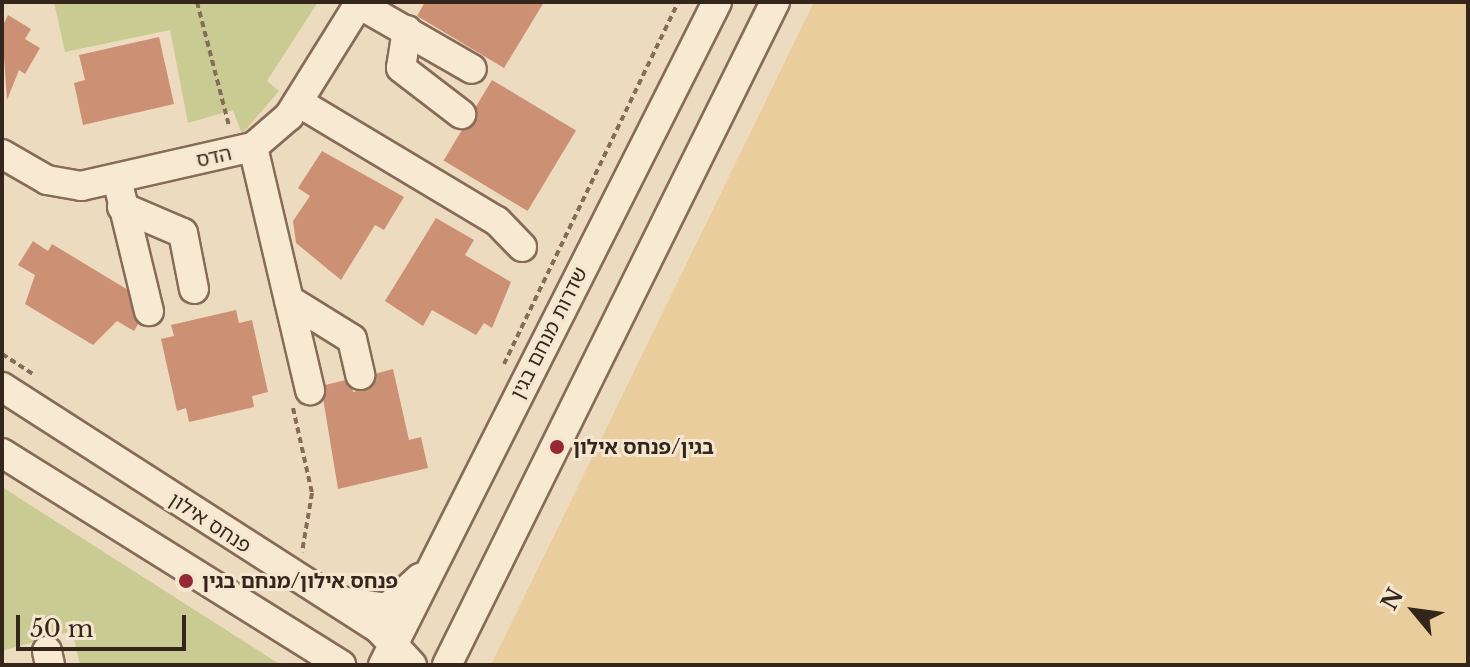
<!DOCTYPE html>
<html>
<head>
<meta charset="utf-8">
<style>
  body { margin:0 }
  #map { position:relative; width:1470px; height:667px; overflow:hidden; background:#eddbbf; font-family:"Libre Baskerville","Noto Sans Hebrew",serif }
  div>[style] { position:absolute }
  .green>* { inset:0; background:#cacb93 }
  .sand>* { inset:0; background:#eacd9c }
  .building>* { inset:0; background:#cc9075; transform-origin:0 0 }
  .path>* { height:4px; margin-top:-2px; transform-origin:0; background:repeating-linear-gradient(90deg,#866b58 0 6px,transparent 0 10px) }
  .roads { filter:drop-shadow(2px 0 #866b58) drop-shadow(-2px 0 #866b58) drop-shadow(0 2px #866b58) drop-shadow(0 -2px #866b58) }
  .minor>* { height:28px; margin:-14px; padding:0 14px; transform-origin:14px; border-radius:14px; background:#f8e9d2 }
  .dots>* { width:22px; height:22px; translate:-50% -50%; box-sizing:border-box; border:4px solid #f5e6cf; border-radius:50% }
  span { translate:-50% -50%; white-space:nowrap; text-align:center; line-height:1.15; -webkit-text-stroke:6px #f5e6cf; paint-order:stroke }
  .street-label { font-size:20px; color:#35261c }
  .poi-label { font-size:20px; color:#35261c; font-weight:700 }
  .left { translate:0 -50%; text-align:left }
  .frame { position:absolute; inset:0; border:4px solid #35261c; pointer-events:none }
  .north { position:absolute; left:1374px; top:571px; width:80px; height:80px; -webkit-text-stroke:6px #f5e6cf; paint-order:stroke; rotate:299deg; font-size:22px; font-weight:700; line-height:32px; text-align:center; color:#35261c }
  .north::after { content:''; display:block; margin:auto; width:28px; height:36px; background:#35261c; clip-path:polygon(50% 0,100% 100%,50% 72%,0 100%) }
  .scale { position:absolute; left:16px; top:615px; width:170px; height:36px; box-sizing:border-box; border:4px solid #35261c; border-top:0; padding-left:10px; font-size:24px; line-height:28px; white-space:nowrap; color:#35261c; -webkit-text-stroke:6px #f5e6cf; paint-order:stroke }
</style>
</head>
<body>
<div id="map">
  <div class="green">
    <i style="clip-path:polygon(54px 2px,318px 2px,267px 81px,279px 91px,242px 134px,233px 110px,188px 123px,170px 30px,65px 52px)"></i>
    <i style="clip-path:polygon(2px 487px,281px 665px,80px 665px,72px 631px,2px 651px)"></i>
  </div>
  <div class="sand">
    <i style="clip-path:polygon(814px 2px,1468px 2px,1468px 665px,491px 665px)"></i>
  </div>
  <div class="building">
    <i style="clip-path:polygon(425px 2px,544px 2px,504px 68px,417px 16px)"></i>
    <i style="clip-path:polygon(8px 15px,31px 29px,25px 39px,40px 48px,25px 74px,19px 70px,7px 100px,2px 27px)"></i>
    <i style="clip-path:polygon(159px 37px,174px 104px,83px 125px,74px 83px,85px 80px,79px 55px)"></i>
    <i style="left:492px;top:80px;width:98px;height:94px;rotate:31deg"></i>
    <i style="clip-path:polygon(322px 151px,404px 197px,384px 230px,375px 225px,341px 280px,296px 243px,293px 221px,310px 196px,298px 188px)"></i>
    <i style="clip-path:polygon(436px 218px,474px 240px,465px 255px,511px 282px,492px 328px,484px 323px,476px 335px,432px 310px,423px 326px,385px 301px)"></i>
    <i style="clip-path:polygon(33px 241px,48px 251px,52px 244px,138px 296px,146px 311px,134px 331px,117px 321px,93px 345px,25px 304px,35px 275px,18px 265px)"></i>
    <i style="clip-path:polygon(236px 310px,239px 323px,252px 320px,268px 392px,252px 396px,254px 407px,189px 422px,186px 408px,177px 411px,161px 339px,174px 336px,171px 325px)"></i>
    <i style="clip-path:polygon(393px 369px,409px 440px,421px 437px,428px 468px,338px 489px,321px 386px,350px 379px,353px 392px,371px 388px,367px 376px)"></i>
  </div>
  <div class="path">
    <i style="left:197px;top:2px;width:128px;rotate:75.5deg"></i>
    <i style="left:2px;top:354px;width:38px;rotate:33deg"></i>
    <i style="left:504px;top:364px;width:402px;rotate:-64.3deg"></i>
    <i style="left:293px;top:408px;width:87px;rotate:77.4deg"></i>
    <i style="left:312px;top:493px;width:60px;rotate:99.6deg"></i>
  </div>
  <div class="roads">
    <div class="minor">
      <i style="left:359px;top:4px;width:130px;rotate:29.9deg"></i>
      <i style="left:407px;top:30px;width:38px;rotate:99deg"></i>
      <i style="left:401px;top:68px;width:76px;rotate:37.5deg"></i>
      <i style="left:298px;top:102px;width:232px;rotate:30.9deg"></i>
      <i style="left:497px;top:221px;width:36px;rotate:46deg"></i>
      <i style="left:253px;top:147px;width:250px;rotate:76.8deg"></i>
      <i style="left:2px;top:154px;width:52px;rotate:30deg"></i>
      <i style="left:47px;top:180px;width:35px;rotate:10deg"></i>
      <i style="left:81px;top:186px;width:176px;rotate:-12.8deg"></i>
      <i style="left:253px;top:147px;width:48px;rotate:-40.7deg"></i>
      <i style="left:289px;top:116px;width:134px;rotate:-58.1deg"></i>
      <i style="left:117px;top:179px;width:136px;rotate:76.4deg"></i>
      <i style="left:122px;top:207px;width:66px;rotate:23.1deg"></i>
      <i style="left:183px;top:233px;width:57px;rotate:78.9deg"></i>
      <i style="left:289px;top:300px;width:74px;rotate:31.8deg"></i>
      <i style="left:352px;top:339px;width:37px;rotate:77deg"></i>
      <i style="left:2px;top:387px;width:447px;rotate:32.7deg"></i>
      <i style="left:378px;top:628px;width:50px;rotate:47.4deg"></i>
      <i style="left:2px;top:453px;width:400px;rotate:32deg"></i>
      <i style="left:341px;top:601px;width:47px;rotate:8.7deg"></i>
      <i style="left:387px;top:608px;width:45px;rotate:-42.3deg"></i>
      <i style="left:47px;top:651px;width:14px;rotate:78deg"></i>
      <i style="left:383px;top:665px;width:742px;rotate:-63.26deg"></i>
      <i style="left:447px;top:665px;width:740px;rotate:-63.68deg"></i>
    </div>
  </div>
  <div class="dots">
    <i style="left:557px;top:447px;background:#952834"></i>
    <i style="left:186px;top:581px;background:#952834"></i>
  </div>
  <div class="street-label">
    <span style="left:214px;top:157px;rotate:-13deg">הדס</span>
    <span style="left:549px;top:333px;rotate:-63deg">שדרות מנחם בגין</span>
    <span style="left:210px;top:523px;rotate:33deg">פנחס אילון</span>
  </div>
  <div class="poi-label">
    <span class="left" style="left:573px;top:447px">בגין/פנחס אילון</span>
    <span class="left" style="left:202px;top:581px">פנחס אילון/מנחם בגין</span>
  </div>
  <div class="frame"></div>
  <div class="north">N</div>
  <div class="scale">50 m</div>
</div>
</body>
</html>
